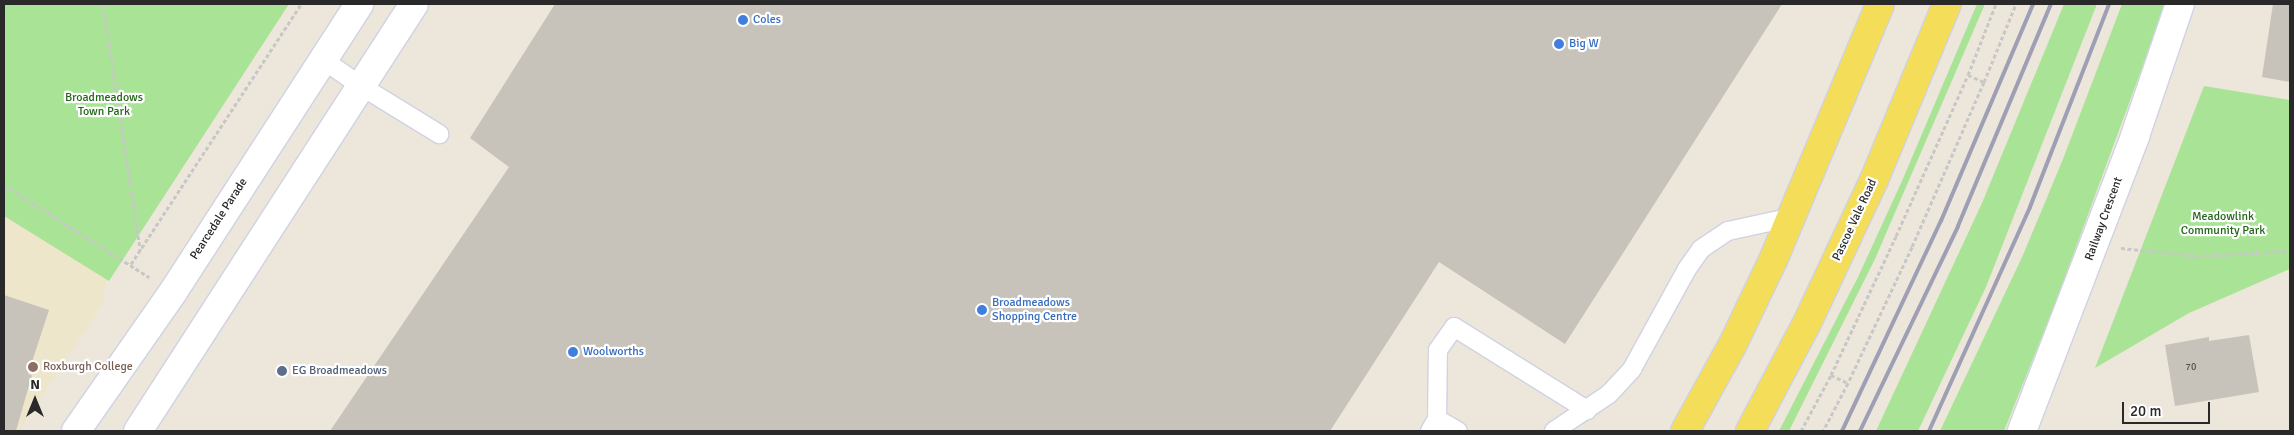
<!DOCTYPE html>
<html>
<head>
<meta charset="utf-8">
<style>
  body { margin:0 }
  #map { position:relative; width:2294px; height:435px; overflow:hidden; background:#ece6db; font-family:Signika,sans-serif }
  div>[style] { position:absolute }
  .education>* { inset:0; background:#eee6ca }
  .green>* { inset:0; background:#a9e496 }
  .building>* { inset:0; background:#c7c3ba }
  .path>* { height:3px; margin-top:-1.5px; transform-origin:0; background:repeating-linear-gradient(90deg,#c7c7c7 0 4px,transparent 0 6.5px) }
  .roads { filter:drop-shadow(1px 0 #d0d2e3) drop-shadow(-1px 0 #d0d2e3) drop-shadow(0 1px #d0d2e3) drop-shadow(0 -1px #d0d2e3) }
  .lane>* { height:18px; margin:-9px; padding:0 9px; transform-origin:9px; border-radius:9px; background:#fff }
  .street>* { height:28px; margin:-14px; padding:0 14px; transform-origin:14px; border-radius:14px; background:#fff }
  .secondary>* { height:28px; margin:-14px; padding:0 14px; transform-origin:14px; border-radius:14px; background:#fff }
  .primary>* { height:28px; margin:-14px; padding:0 14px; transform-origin:14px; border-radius:14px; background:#f3dd59 }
  .rail>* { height:4px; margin:-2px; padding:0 2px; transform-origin:2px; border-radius:2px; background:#9e9fb4 }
  .dots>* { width:14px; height:14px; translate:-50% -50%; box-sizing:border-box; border:2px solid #fff; border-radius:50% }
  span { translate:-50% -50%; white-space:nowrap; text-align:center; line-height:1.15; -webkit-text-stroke:4.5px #fff; paint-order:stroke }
  .number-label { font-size:10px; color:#50504d }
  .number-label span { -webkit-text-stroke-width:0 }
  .shop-label { font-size:12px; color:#366cbe }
  .left { translate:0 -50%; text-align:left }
  .park-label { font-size:12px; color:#226718 }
  .street-label { font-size:12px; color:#292929 }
  .education-label { font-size:12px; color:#785e54 }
  .service-label { font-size:12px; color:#4e5e75 }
  .frame { position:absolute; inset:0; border:5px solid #292929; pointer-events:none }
  .north { position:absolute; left:10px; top:375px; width:50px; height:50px; -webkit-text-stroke:4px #fff; paint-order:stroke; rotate:0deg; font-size:14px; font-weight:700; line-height:20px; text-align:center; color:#292929 }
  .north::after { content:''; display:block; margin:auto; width:18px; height:22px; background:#292929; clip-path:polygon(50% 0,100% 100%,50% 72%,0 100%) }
  .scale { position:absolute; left:2122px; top:402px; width:88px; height:22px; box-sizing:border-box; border:2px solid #292929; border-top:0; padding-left:6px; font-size:15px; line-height:18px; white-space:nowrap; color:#292929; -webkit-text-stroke:4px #fff; paint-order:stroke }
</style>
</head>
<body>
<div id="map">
  <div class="education">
    <i style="clip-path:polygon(4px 213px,106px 274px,104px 302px,19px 431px,4px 431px)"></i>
  </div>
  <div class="green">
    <i style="clip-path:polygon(4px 4px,289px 4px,109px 281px,4px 216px)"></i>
    <i style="clip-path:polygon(1977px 4px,1985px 4px,1875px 259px,1789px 431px,1779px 431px,1858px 277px,1902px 181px)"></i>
    <i style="clip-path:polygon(2064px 4px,2097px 4px,1986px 287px,1918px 431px,1876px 431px,1982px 203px)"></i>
    <i style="clip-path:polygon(2122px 4px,2164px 4px,2142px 68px,2055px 304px,2004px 431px,1940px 431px,2023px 255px,2063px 159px)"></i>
    <i style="clip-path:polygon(2204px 86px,2290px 100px,2290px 269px,2189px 313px,2095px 368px)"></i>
  </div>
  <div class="building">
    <i style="clip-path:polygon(555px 4px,1782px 4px,1565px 344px,1439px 262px,1330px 431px,330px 431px,509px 167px,470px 138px)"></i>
    <i style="clip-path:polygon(2273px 4px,2290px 4px,2290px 82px,2262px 77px)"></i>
    <i style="clip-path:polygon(4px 295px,49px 310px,28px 374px,32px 375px,16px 431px,4px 431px)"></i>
    <i style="clip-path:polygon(2249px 335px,2259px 392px,2175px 406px,2165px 345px,2209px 337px,2209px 341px)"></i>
  </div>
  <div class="path">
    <i style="left:103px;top:4px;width:249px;rotate:81.4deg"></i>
    <i style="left:1968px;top:75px;width:76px;rotate:-68.5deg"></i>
    <i style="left:1984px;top:82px;width:84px;rotate:-67.7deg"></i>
    <i style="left:4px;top:185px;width:172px;rotate:32.4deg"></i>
    <i style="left:2121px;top:248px;width:77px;rotate:5.9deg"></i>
    <i style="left:2198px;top:256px;width:92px;rotate:-3.1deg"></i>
    <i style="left:131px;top:264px;width:311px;rotate:-56.8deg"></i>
    <i style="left:1831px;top:375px;width:153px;rotate:-64.9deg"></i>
    <i style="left:1896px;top:236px;width:176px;rotate:-65.9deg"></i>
    <i style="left:1968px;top:75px;width:17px;rotate:24deg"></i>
    <i style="left:1984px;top:82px;width:180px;rotate:113.6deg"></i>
    <i style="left:1912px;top:247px;width:150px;rotate:115.2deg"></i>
    <i style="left:1801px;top:431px;width:64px;rotate:-61.8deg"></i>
    <i style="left:1831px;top:375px;width:19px;rotate:25deg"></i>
    <i style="left:1848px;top:383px;width:54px;rotate:117.5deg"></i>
  </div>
  <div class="roads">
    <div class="lane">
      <i style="left:322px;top:59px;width:47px;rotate:34.7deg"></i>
      <i style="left:361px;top:86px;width:92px;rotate:31.6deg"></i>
      <i style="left:1437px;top:419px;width:69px;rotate:-89.2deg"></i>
      <i style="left:1438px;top:350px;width:28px;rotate:-55deg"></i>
      <i style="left:1454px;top:327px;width:157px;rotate:32deg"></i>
      <i style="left:1430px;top:431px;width:14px;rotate:-60deg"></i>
      <i style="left:1437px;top:419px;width:24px;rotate:30deg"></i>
      <i style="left:1554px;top:431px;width:66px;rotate:-33.9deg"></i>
      <i style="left:1609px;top:394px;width:34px;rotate:-47deg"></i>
      <i style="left:1632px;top:369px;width:114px;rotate:-61.2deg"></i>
      <i style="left:1687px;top:269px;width:24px;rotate:-55deg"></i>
      <i style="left:1701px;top:249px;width:32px;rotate:-34deg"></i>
      <i style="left:1728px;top:231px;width:66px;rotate:-12.3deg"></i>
    </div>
    <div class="street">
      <i style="left:2022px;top:431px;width:316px;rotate:-69deg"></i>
      <i style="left:2135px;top:136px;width:139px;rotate:-71.2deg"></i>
    </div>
    <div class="secondary">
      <i style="left:76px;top:431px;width:169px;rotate:-55.1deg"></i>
      <i style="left:173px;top:292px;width:343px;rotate:-57.1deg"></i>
      <i style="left:138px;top:431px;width:508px;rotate:-57.12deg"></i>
    </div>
    <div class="primary">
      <i style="left:1685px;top:431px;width:97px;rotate:-61.1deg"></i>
      <i style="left:1732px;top:346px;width:98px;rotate:-64.5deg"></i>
      <i style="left:1774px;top:258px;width:275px;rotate:-67.3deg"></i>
      <i style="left:1750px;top:431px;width:122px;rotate:-62.2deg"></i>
      <i style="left:1807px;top:323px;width:158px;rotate:-64.9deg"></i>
      <i style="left:1874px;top:180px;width:191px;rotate:-67.5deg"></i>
    </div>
  </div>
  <div class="rail">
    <i style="left:1842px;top:431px;width:232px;rotate:-64.8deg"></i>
    <i style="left:1941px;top:221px;width:236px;rotate:-67deg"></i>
    <i style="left:1860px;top:431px;width:227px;rotate:-64.4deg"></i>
    <i style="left:1958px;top:226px;width:241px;rotate:-67.3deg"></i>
    <i style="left:1929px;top:431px;width:246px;rotate:-65.7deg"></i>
    <i style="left:2030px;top:207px;width:218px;rotate:-68.7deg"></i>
  </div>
  <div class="dots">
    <i style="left:743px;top:20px;background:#3f7fe0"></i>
    <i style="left:1559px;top:44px;background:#3f7fe0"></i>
    <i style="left:982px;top:310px;background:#3f7fe0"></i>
    <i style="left:573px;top:352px;background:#3f7fe0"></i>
    <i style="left:33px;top:367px;background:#8d6e63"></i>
    <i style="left:282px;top:371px;background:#5c6f8a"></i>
  </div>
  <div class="number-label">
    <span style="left:2191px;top:368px">70</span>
  </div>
  <div class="shop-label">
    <span class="left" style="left:753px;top:20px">Coles</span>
    <span class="left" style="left:1569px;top:44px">Big W</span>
    <span class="left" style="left:992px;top:310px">Broadmeadows<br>Shopping Centre</span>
    <span class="left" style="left:583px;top:352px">Woolworths</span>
  </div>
  <div class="park-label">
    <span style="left:104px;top:105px">Broadmeadows<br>Town Park</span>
    <span style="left:2223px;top:224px">Meadowlink<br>Community Park</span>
  </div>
  <div class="street-label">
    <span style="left:219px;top:219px;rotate:-57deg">Pearcedale Parade</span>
    <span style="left:2104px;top:219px;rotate:-70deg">Railway Crescent</span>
    <span style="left:1855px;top:220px;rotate:-65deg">Pascoe Vale Road</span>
  </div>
  <div class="education-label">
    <span class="left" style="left:43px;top:367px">Roxburgh College</span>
  </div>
  <div class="service-label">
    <span class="left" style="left:292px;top:371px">EG Broadmeadows</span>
  </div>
  <div class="frame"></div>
  <div class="north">N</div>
  <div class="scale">20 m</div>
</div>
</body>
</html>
